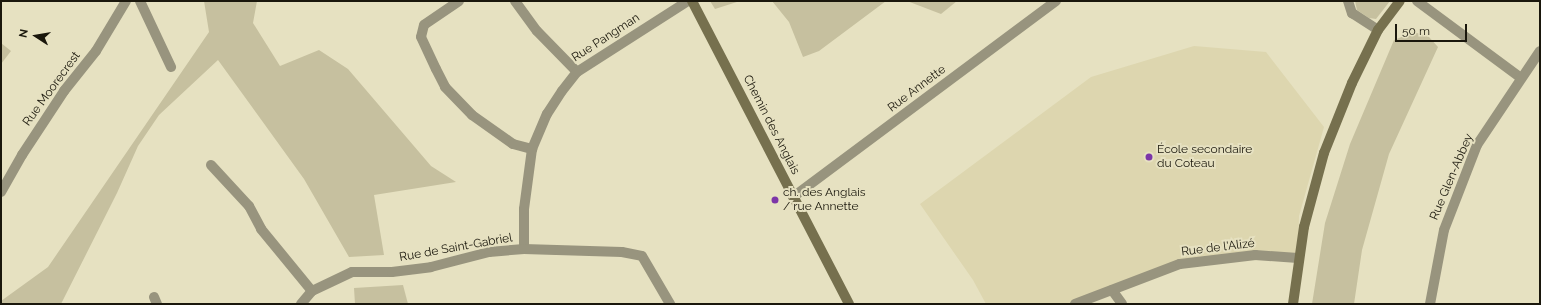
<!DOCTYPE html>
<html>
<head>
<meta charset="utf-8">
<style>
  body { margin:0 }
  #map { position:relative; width:1541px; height:305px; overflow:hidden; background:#e6e1c1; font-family:Raleway,sans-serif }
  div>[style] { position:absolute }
  .built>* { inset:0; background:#ddd6af }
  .green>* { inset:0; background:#c6c09f }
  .street>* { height:10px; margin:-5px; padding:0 5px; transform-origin:5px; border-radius:5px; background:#98947e }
  .secondary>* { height:10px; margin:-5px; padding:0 5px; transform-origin:5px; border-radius:5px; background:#76704e }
  .dots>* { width:11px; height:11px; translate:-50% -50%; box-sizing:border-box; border:2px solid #e6e1c1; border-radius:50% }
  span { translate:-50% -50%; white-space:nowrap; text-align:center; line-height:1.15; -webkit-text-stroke:4px #e6e1c1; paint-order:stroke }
  .street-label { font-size:12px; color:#1a170c }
  .poi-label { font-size:12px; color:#1a170c }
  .left { translate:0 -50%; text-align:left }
  .frame { position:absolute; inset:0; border:2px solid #1a170c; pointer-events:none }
  .north { position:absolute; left:16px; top:16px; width:40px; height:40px; -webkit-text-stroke:3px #e6e1c1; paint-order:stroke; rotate:282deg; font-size:11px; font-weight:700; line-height:16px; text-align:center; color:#1a170c }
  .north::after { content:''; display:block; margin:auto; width:14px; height:18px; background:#1a170c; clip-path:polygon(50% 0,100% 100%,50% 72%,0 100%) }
  .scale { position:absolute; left:1395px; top:24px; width:72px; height:18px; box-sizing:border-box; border:2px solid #1a170c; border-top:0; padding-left:5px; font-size:12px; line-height:14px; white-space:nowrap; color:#1a170c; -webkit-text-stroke:3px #e6e1c1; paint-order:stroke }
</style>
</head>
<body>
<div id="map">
  <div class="built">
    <i style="clip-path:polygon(1194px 46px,1266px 52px,1324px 127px,1299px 216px,1298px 258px,1255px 255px,1180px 264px,1075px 304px,986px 304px,973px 280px,920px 204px,1091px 77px)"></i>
  </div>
  <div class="green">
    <i style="clip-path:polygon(204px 1px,257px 1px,253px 23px,280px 66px,319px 50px,348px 69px,431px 166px,456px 182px,374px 195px,384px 255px,349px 257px,304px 179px,218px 60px,159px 115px,138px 146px,117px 193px,61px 304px,1px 304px,1px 301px,48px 267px,209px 32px)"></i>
    <i style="clip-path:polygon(710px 1px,740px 1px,715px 9px)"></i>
    <i style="clip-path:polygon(772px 1px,886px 1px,819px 51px,803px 57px,789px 22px)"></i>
    <i style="clip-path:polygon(907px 1px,957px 1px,941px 14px)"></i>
    <i style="clip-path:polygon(1355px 1px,1390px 1px,1376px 19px,1369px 18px,1357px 10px)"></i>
    <i style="clip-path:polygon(1414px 32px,1429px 37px,1438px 47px,1389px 154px,1362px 250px,1354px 304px,1312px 304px,1325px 223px,1350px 144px,1394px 40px)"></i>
    <i style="clip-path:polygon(1px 43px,11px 51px,1px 64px)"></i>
    <i style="clip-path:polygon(403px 285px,408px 304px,355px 304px,354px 288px)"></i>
  </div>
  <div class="street">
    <i style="left:140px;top:1px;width:73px;rotate:64.8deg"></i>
    <i style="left:459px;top:1px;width:42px;rotate:145.6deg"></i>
    <i style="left:424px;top:25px;width:12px;rotate:104deg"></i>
    <i style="left:421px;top:37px;width:35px;rotate:65deg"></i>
    <i style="left:436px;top:69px;width:20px;rotate:63deg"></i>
    <i style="left:445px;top:87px;width:39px;rotate:46deg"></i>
    <i style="left:472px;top:115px;width:50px;rotate:35.3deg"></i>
    <i style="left:513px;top:144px;width:20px;rotate:15deg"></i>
    <i style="left:515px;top:1px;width:37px;rotate:54deg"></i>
    <i style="left:537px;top:31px;width:57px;rotate:45.7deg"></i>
    <i style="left:1348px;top:1px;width:13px;rotate:72deg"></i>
    <i style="left:1352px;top:13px;width:31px;rotate:33deg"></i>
    <i style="left:1417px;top:1px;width:129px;rotate:36.5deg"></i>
    <i style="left:211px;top:165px;width:56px;rotate:47.2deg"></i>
    <i style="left:249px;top:206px;width:26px;rotate:62deg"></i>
    <i style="left:261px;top:229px;width:80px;rotate:50.6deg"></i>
    <i style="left:1px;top:192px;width:43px;rotate:-60.4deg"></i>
    <i style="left:22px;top:155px;width:77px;rotate:-56.7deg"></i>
    <i style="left:64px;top:91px;width:51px;rotate:-51.3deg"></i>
    <i style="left:96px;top:51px;width:58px;rotate:-59deg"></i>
    <i style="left:793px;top:197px;width:328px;rotate:-36.7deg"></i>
    <i style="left:524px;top:249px;width:40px;rotate:-90deg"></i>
    <i style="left:524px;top:209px;width:61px;rotate:-82.4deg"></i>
    <i style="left:532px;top:149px;width:38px;rotate:-67deg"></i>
    <i style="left:547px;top:114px;width:27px;rotate:-57deg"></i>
    <i style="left:562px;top:91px;width:24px;rotate:-52deg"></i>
    <i style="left:577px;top:72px;width:132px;rotate:-32.6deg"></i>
    <i style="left:1112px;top:290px;width:17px;rotate:54deg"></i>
    <i style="left:154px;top:297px;width:8px;rotate:67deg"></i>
    <i style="left:301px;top:304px;width:17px;rotate:-50deg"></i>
    <i style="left:312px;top:291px;width:44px;rotate:-25.4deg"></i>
    <i style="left:352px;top:272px;width:40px"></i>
    <i style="left:392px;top:272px;width:39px;rotate:-7deg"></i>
    <i style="left:431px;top:267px;width:60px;rotate:-14.5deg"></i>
    <i style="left:489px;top:252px;width:35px;rotate:-5deg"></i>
    <i style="left:524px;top:249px;width:98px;rotate:1.8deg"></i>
    <i style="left:622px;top:252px;width:20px;rotate:11deg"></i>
    <i style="left:642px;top:256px;width:56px;rotate:59.7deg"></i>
    <i style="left:1075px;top:304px;width:112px;rotate:-20.9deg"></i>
    <i style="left:1180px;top:264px;width:76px;rotate:-6.8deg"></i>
    <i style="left:1255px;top:255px;width:43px;rotate:4deg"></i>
    <i style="left:1430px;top:304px;width:75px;rotate:-79.3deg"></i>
    <i style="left:1444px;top:230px;width:91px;rotate:-68.8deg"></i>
    <i style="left:1477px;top:145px;width:113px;rotate:-56.2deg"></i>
  </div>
  <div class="secondary">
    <i style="left:692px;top:1px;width:341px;rotate:62.6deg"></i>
    <i style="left:1293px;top:304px;width:78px;rotate:-81.9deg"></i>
    <i style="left:1304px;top:227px;width:77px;rotate:-74.9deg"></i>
    <i style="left:1324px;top:153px;width:75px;rotate:-68.2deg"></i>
    <i style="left:1352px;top:83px;width:59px;rotate:-63.9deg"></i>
    <i style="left:1378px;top:30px;width:36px;rotate:-53deg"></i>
  </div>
  <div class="dots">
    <i style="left:1149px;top:157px;background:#7c35a8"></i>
    <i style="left:775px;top:200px;background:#7c35a8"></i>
  </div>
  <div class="street-label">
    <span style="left:606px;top:38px;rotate:-33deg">Rue Pangman</span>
    <span style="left:52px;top:89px;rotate:-54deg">Rue Moorecrest</span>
    <span style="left:917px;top:89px;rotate:-37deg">Rue Annette</span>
    <span style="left:771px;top:125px;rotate:63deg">Chemin des Anglais</span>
    <span style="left:1452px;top:177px;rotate:-67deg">Rue Glen-Abbey</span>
    <span style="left:456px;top:248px;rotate:-10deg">Rue de Saint-Gabriel</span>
    <span style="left:1218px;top:248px;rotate:-7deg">Rue de l'Alizé</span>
  </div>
  <div class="poi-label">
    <span class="left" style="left:1157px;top:157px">École secondaire<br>du Coteau</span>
    <span class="left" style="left:783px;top:200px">ch. des Anglais<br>/ rue Annette</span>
  </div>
  <div class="frame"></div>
  <div class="north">N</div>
  <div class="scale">50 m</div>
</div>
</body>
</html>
